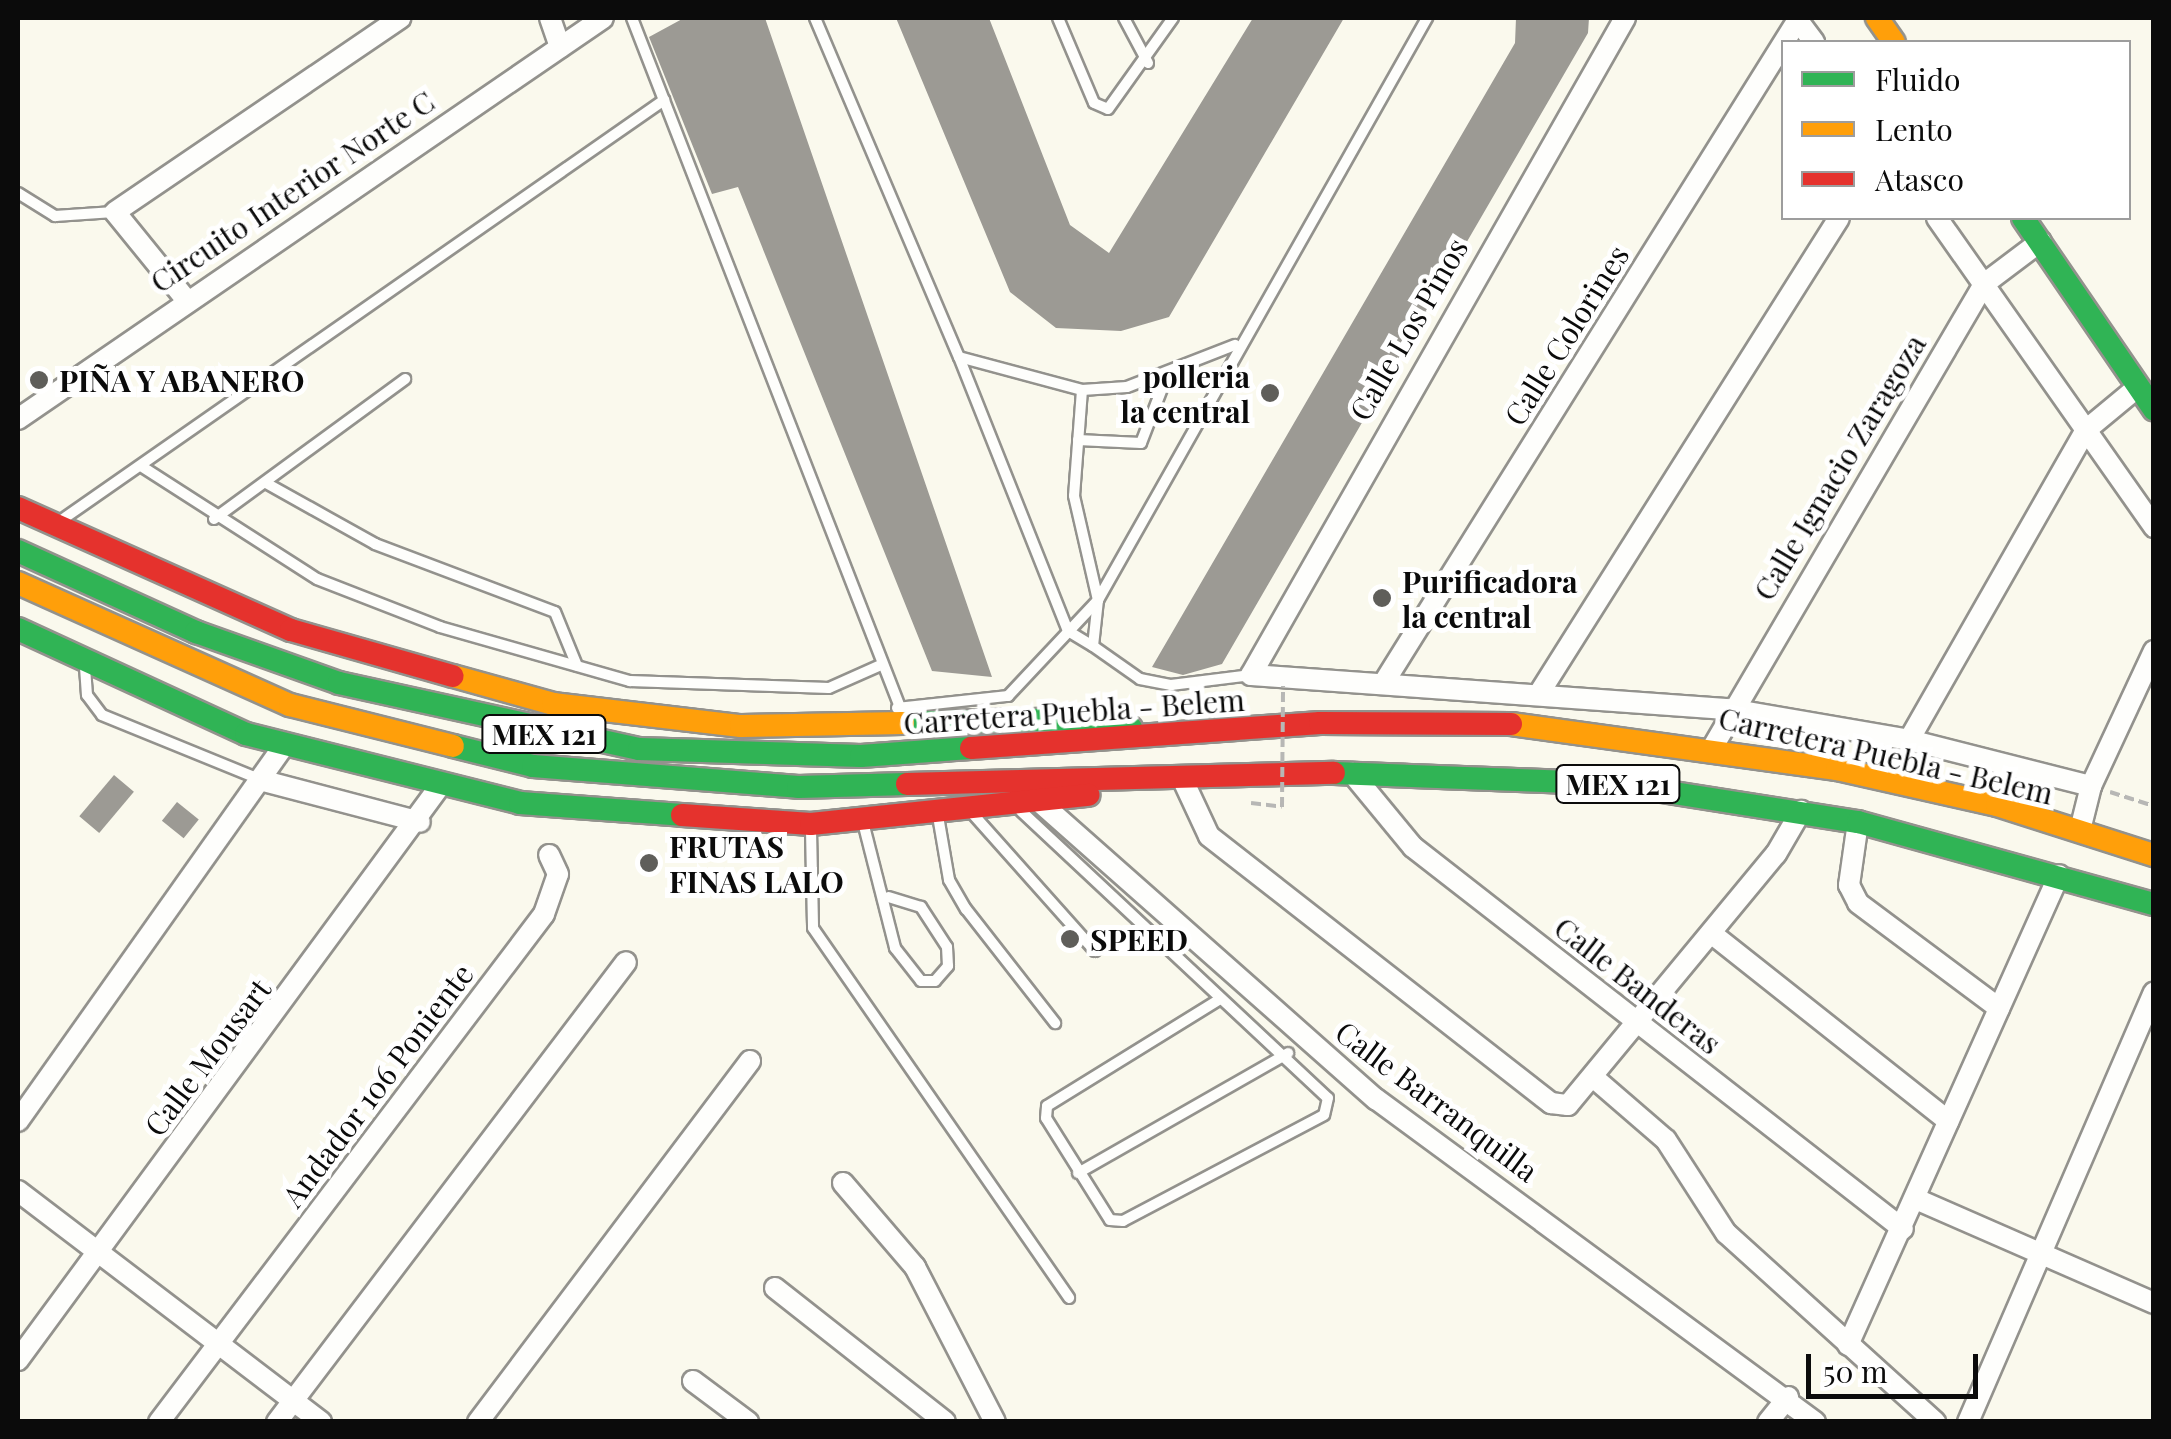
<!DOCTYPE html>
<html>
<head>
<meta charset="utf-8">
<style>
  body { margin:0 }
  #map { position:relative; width:2171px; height:1439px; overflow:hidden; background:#faf9ed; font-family:"Playfair Display",serif }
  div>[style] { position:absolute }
  .building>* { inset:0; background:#9c9a94; transform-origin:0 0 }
  .path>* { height:4px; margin-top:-2px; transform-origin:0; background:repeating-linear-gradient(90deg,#b7b7b5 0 10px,transparent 0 15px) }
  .roads { filter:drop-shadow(2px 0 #93928d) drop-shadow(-2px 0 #93928d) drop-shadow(0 2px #93928d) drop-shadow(0 -2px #93928d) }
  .lane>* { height:10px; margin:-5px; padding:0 5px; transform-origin:5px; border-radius:5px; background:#fefefc }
  .street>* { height:20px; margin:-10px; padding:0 10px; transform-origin:10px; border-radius:10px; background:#fefefc }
  .fast>* { height:22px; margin:-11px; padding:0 11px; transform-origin:11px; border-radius:11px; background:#30b455 }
  .slow>* { height:22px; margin:-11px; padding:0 11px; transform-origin:11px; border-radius:11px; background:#ff9f0a }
  .jam>* { height:22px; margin:-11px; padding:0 11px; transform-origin:11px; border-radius:11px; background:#e5322d }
  .path-bridge>* { height:4px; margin-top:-2px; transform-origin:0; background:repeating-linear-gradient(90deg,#b7b7b5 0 10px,transparent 0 15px) }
  .dots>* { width:28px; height:28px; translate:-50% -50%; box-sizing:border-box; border:5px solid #fff; border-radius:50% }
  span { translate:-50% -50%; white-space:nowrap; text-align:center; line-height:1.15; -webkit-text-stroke:10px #fff; paint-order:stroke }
  .shield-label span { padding:2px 8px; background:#fff; border:2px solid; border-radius:8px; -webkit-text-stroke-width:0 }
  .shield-label { font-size:28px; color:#0b0b0b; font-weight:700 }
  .street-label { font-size:30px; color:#0b0b0b }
  .poi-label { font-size:30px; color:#0b0b0b; font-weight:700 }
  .right { translate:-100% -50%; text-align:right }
  .left { translate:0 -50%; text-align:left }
  .frame { position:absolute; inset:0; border:20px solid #0b0b0b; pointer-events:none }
  .legend { position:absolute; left:1781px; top:40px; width:350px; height:180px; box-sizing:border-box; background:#fff; border:2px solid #9d9d9d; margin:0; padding:12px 18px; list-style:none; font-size:30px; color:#0b0b0b }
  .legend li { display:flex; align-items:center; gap:20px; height:50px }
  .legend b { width:50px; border:2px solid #9d9d9d }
  .scale { position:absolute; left:1806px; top:1354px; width:172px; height:45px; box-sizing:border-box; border:5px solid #0b0b0b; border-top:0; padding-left:12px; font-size:30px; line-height:35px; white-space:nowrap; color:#0b0b0b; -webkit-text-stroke:8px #fff; paint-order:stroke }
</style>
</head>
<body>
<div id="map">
  <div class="building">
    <i style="clip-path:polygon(684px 18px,765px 18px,992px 677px,932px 671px,738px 187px,712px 194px,649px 37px)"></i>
    <i style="clip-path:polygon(896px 18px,989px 18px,1070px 225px,1109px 253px,1253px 18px,1344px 18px,1169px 317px,1121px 331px,1056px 328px,1010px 292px)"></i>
    <i style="clip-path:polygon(1516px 18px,1589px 18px,1588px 33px,1222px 664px,1183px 675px,1152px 667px,1515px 43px)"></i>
    <i style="left:114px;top:775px;width:26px;height:54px;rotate:40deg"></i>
    <i style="left:177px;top:802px;width:28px;height:24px;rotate:39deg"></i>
  </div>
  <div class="path">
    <i style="left:1203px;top:701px;width:45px;rotate:-5.1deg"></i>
    <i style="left:2110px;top:792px;width:46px;rotate:17.7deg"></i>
    <i style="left:1251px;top:803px;width:31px;rotate:7deg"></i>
  </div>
  <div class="roads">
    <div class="lane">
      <i style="left:632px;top:18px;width:739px;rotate:68.75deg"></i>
      <i style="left:815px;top:18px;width:368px;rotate:67deg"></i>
      <i style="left:959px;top:357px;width:127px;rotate:15deg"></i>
      <i style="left:1082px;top:390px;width:45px;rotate:-3.8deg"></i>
      <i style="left:1127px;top:387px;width:116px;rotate:-21.3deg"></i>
      <i style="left:1058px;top:18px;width:92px;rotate:67deg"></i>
      <i style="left:1094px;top:103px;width:15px;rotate:23deg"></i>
      <i style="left:1108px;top:109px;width:112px;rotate:-54.5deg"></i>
      <i style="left:1124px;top:18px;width:51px;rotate:61.9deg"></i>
      <i style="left:18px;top:193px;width:44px;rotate:31.9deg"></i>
      <i style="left:55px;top:216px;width:59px;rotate:-3.9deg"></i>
      <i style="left:959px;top:357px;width:295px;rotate:68.3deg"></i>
      <i style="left:1068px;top:631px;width:29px;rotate:31deg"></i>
      <i style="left:1082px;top:390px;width:106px;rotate:94.3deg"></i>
      <i style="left:1074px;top:496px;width:107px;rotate:77deg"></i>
      <i style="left:1098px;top:600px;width:46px;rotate:96.2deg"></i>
      <i style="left:1093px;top:646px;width:57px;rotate:35.1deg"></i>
      <i style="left:1140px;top:679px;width:32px;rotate:11deg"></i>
      <i style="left:1171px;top:685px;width:81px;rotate:-7.1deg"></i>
      <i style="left:1078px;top:440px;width:63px;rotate:2.7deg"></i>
      <i style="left:1141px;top:443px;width:75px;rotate:-68.9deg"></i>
      <i style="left:141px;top:466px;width:209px;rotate:32.7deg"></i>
      <i style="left:317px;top:579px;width:132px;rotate:21.3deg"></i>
      <i style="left:440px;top:627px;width:198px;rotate:15.9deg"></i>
      <i style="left:630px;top:681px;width:199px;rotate:2deg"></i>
      <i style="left:829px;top:688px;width:57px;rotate:-23.9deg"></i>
      <i style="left:266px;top:483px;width:125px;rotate:29.2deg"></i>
      <i style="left:375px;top:544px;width:192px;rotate:20.7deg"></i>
      <i style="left:555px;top:612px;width:58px;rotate:67.8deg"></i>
      <i style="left:63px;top:519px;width:733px;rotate:-34.88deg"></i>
      <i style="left:214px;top:519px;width:237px;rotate:-36.2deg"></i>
      <i style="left:85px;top:667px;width:28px;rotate:86deg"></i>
      <i style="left:87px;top:695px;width:25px;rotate:53deg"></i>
      <i style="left:102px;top:715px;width:170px;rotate:22.2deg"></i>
      <i style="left:897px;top:708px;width:112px;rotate:-6.2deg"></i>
      <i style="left:1008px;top:696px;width:132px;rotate:-46.8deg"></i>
      <i style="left:1098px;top:600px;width:669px;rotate:-60.52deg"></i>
      <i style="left:1021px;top:811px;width:420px;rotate:43.1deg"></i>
      <i style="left:1328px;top:1098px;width:17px;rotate:103deg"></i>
      <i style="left:1324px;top:1115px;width:227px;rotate:152.2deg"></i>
      <i style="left:1123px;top:1221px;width:13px;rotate:-176deg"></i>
      <i style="left:1110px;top:1220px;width:120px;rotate:-122.1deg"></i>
      <i style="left:1046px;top:1118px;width:12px;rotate:-85deg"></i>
      <i style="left:1047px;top:1106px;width:203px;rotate:-31.7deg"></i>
      <i style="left:972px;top:813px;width:185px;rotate:48.3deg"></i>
      <i style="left:938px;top:816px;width:65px;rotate:80.2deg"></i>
      <i style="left:949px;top:880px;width:34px;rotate:60deg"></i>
      <i style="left:966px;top:909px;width:145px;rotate:52deg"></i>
      <i style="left:864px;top:826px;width:126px;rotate:75.7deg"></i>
      <i style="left:895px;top:948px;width:42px;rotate:51.8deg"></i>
      <i style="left:921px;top:981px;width:14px"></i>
      <i style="left:935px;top:981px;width:20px;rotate:-49deg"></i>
      <i style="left:948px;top:966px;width:19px;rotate:-93deg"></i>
      <i style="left:947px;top:947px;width:48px;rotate:-123deg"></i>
      <i style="left:921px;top:907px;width:34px;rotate:-163deg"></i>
      <i style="left:811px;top:830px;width:98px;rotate:88.8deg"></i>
      <i style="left:813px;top:928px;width:450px;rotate:55.3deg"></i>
      <i style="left:1078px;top:1173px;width:242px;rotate:-29.7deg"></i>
    </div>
    <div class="street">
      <i style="left:550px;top:18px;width:31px;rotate:71deg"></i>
      <i style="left:1625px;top:18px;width:756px;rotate:119.65deg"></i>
      <i style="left:1251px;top:675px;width:480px;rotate:4.1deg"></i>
      <i style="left:1730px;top:709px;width:182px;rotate:9.8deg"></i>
      <i style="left:1909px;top:740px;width:188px;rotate:14.2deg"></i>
      <i style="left:2091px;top:786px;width:45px;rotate:104deg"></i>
      <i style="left:1796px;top:18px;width:30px;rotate:53deg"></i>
      <i style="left:1937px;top:218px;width:378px;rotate:54.9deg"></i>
      <i style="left:184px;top:297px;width:109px;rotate:-129.1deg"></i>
      <i style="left:115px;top:212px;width:345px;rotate:-34.2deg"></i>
      <i style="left:18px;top:419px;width:709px;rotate:-34.43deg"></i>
      <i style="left:1383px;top:684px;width:785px;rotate:-58.01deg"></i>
      <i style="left:1540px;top:692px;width:560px;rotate:-57.76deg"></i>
      <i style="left:1909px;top:740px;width:357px;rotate:-60.3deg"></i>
      <i style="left:2086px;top:430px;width:67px;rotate:-39.6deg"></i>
      <i style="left:1714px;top:745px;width:534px;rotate:-59.64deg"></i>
      <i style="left:1984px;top:284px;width:71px;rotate:-37deg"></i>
      <i style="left:1352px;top:773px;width:96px;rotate:50.5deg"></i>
      <i style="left:1413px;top:847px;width:621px;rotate:37.94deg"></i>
      <i style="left:1182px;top:778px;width:64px;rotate:65deg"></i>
      <i style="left:1209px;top:836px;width:434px;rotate:38deg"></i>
      <i style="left:1551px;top:1103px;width:17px;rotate:7deg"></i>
      <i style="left:1568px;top:1105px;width:326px;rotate:-50.4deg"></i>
      <i style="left:1776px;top:854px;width:50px;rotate:-59.8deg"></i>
      <i style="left:264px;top:781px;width:161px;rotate:14.7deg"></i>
      <i style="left:2091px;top:786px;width:149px;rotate:-65deg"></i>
      <i style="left:1042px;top:804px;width:446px;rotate:41.5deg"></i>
      <i style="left:1376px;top:1099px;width:545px;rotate:36.34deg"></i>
      <i style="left:1858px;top:822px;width:64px;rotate:98.1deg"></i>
      <i style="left:1849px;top:885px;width:20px;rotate:63deg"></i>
      <i style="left:1858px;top:903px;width:176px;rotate:36.7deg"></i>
      <i style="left:1711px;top:933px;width:303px;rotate:38.4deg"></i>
      <i style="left:1593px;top:1077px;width:96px;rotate:40.8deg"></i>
      <i style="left:1666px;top:1140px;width:111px;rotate:57.2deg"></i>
      <i style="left:1726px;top:1233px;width:282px;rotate:42.1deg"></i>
      <i style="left:18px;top:1121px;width:461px;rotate:-54.7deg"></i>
      <i style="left:843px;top:1183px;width:111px;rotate:49.4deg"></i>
      <i style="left:915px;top:1267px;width:174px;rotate:62.7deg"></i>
      <i style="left:18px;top:1191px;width:381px;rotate:37.3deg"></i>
      <i style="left:1916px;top:1199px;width:260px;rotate:23.6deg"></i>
      <i style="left:775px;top:1288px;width:216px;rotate:38.2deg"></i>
      <i style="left:1848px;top:1345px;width:515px;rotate:-65.82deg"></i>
      <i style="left:18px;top:1360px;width:711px;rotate:-53.69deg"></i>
      <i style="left:693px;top:1381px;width:69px;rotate:36.7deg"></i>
      <i style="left:159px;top:1422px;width:637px;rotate:-52.84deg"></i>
      <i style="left:544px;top:914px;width:42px;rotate:-70.7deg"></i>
      <i style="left:558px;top:874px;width:21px;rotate:-115deg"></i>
      <i style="left:277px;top:1422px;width:577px;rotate:-52.81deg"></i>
      <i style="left:478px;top:1422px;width:452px;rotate:-53deg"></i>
      <i style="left:1768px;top:1422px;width:32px;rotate:-51deg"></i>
      <i style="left:1968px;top:1422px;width:468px;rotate:-66.6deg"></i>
    </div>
    <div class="fast">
      <i style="left:2023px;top:218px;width:232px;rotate:55.6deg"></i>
      <i style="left:18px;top:551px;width:196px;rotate:24.5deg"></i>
      <i style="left:196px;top:632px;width:152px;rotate:19.6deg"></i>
      <i style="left:339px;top:683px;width:307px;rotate:12.4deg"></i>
      <i style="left:639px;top:749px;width:222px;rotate:1.8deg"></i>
      <i style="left:861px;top:756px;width:110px;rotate:-4.2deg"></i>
      <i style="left:18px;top:629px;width:251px;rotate:24.7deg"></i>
      <i style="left:246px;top:734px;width:283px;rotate:14.1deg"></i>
      <i style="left:520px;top:803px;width:162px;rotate:4.2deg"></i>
      <i style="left:903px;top:723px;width:182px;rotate:-1.3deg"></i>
      <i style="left:1085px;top:719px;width:47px;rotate:11.1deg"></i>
      <i style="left:453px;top:746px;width:82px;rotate:14deg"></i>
      <i style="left:533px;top:766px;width:266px;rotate:4.5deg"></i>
      <i style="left:798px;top:787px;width:109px;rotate:-1.6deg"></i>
      <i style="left:1334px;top:773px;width:283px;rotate:2.2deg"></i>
      <i style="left:1617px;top:784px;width:244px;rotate:9deg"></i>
      <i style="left:1858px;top:822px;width:307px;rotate:15.5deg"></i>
    </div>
    <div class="slow">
      <i style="left:1877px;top:18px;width:29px;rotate:55deg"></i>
      <i style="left:18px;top:583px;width:298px;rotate:24.2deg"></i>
      <i style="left:290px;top:705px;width:168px;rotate:14.1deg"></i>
      <i style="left:453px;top:676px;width:104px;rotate:15.6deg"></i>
      <i style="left:553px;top:704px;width:189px;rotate:6.7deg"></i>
      <i style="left:741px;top:726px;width:162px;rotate:-1.1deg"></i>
      <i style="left:1511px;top:724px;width:329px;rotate:7.9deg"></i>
      <i style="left:1837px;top:769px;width:164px;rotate:12.7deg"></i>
      <i style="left:1997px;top:805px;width:165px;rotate:17.7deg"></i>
    </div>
    <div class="jam">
      <i style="left:18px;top:508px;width:299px;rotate:24.1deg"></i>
      <i style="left:291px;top:630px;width:168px;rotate:15.9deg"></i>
      <i style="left:971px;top:748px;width:350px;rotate:-4.1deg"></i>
      <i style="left:1320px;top:723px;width:191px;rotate:0.3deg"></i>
      <i style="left:907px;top:784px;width:427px;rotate:-1.5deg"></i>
      <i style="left:682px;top:815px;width:129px;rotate:4deg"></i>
      <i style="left:811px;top:824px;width:279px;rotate:-6deg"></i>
    </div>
  </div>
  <div class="path-bridge">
    <i style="left:1282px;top:807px;width:121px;rotate:-89.5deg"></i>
  </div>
  <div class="dots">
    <i style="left:39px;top:380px;background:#5f5e5a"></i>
    <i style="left:1270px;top:393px;background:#5f5e5a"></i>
    <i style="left:1382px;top:598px;background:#5f5e5a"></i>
    <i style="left:649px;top:863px;background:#5f5e5a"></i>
    <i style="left:1070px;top:939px;background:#5f5e5a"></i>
  </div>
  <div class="shield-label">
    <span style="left:544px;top:734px">MEX 121</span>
    <span style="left:1618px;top:784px">MEX 121</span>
  </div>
  <div class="street-label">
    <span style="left:292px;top:191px;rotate:-34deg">Circuito Interior Norte C</span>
    <span style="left:1408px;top:329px;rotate:-60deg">Calle Los Pinos</span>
    <span style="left:1566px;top:335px;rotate:-58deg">Calle Colorines</span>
    <span style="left:1839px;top:467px;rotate:-59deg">Calle Ignacio Zaragoza</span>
    <span style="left:1074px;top:711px;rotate:-4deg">Carretera Puebla - Belem</span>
    <span style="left:1886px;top:755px;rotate:13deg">Carretera Puebla - Belem</span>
    <span style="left:1638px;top:985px;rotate:38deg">Calle Banderas</span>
    <span style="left:207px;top:1057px;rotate:-53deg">Calle Mousart</span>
    <span style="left:377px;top:1085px;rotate:-53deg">Andador 106 Poniente</span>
    <span style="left:1437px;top:1101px;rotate:37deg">Calle Barranquilla</span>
  </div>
  <div class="poi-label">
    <span class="right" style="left:1250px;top:393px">polleria<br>la central</span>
    <span class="left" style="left:59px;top:380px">PIÑA Y ABANERO</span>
    <span class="left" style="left:1402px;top:598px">Purificadora<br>la central</span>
    <span class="left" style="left:669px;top:863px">FRUTAS<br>FINAS LALO</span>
    <span class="left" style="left:1090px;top:939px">SPEED</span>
  </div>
  <div class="frame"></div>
  <ul class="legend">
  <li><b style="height:12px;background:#30b455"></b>Fluido</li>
  <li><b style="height:12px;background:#ff9f0a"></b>Lento</li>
  <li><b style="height:12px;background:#e5322d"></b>Atasco</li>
  </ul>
  <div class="scale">50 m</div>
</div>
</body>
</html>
